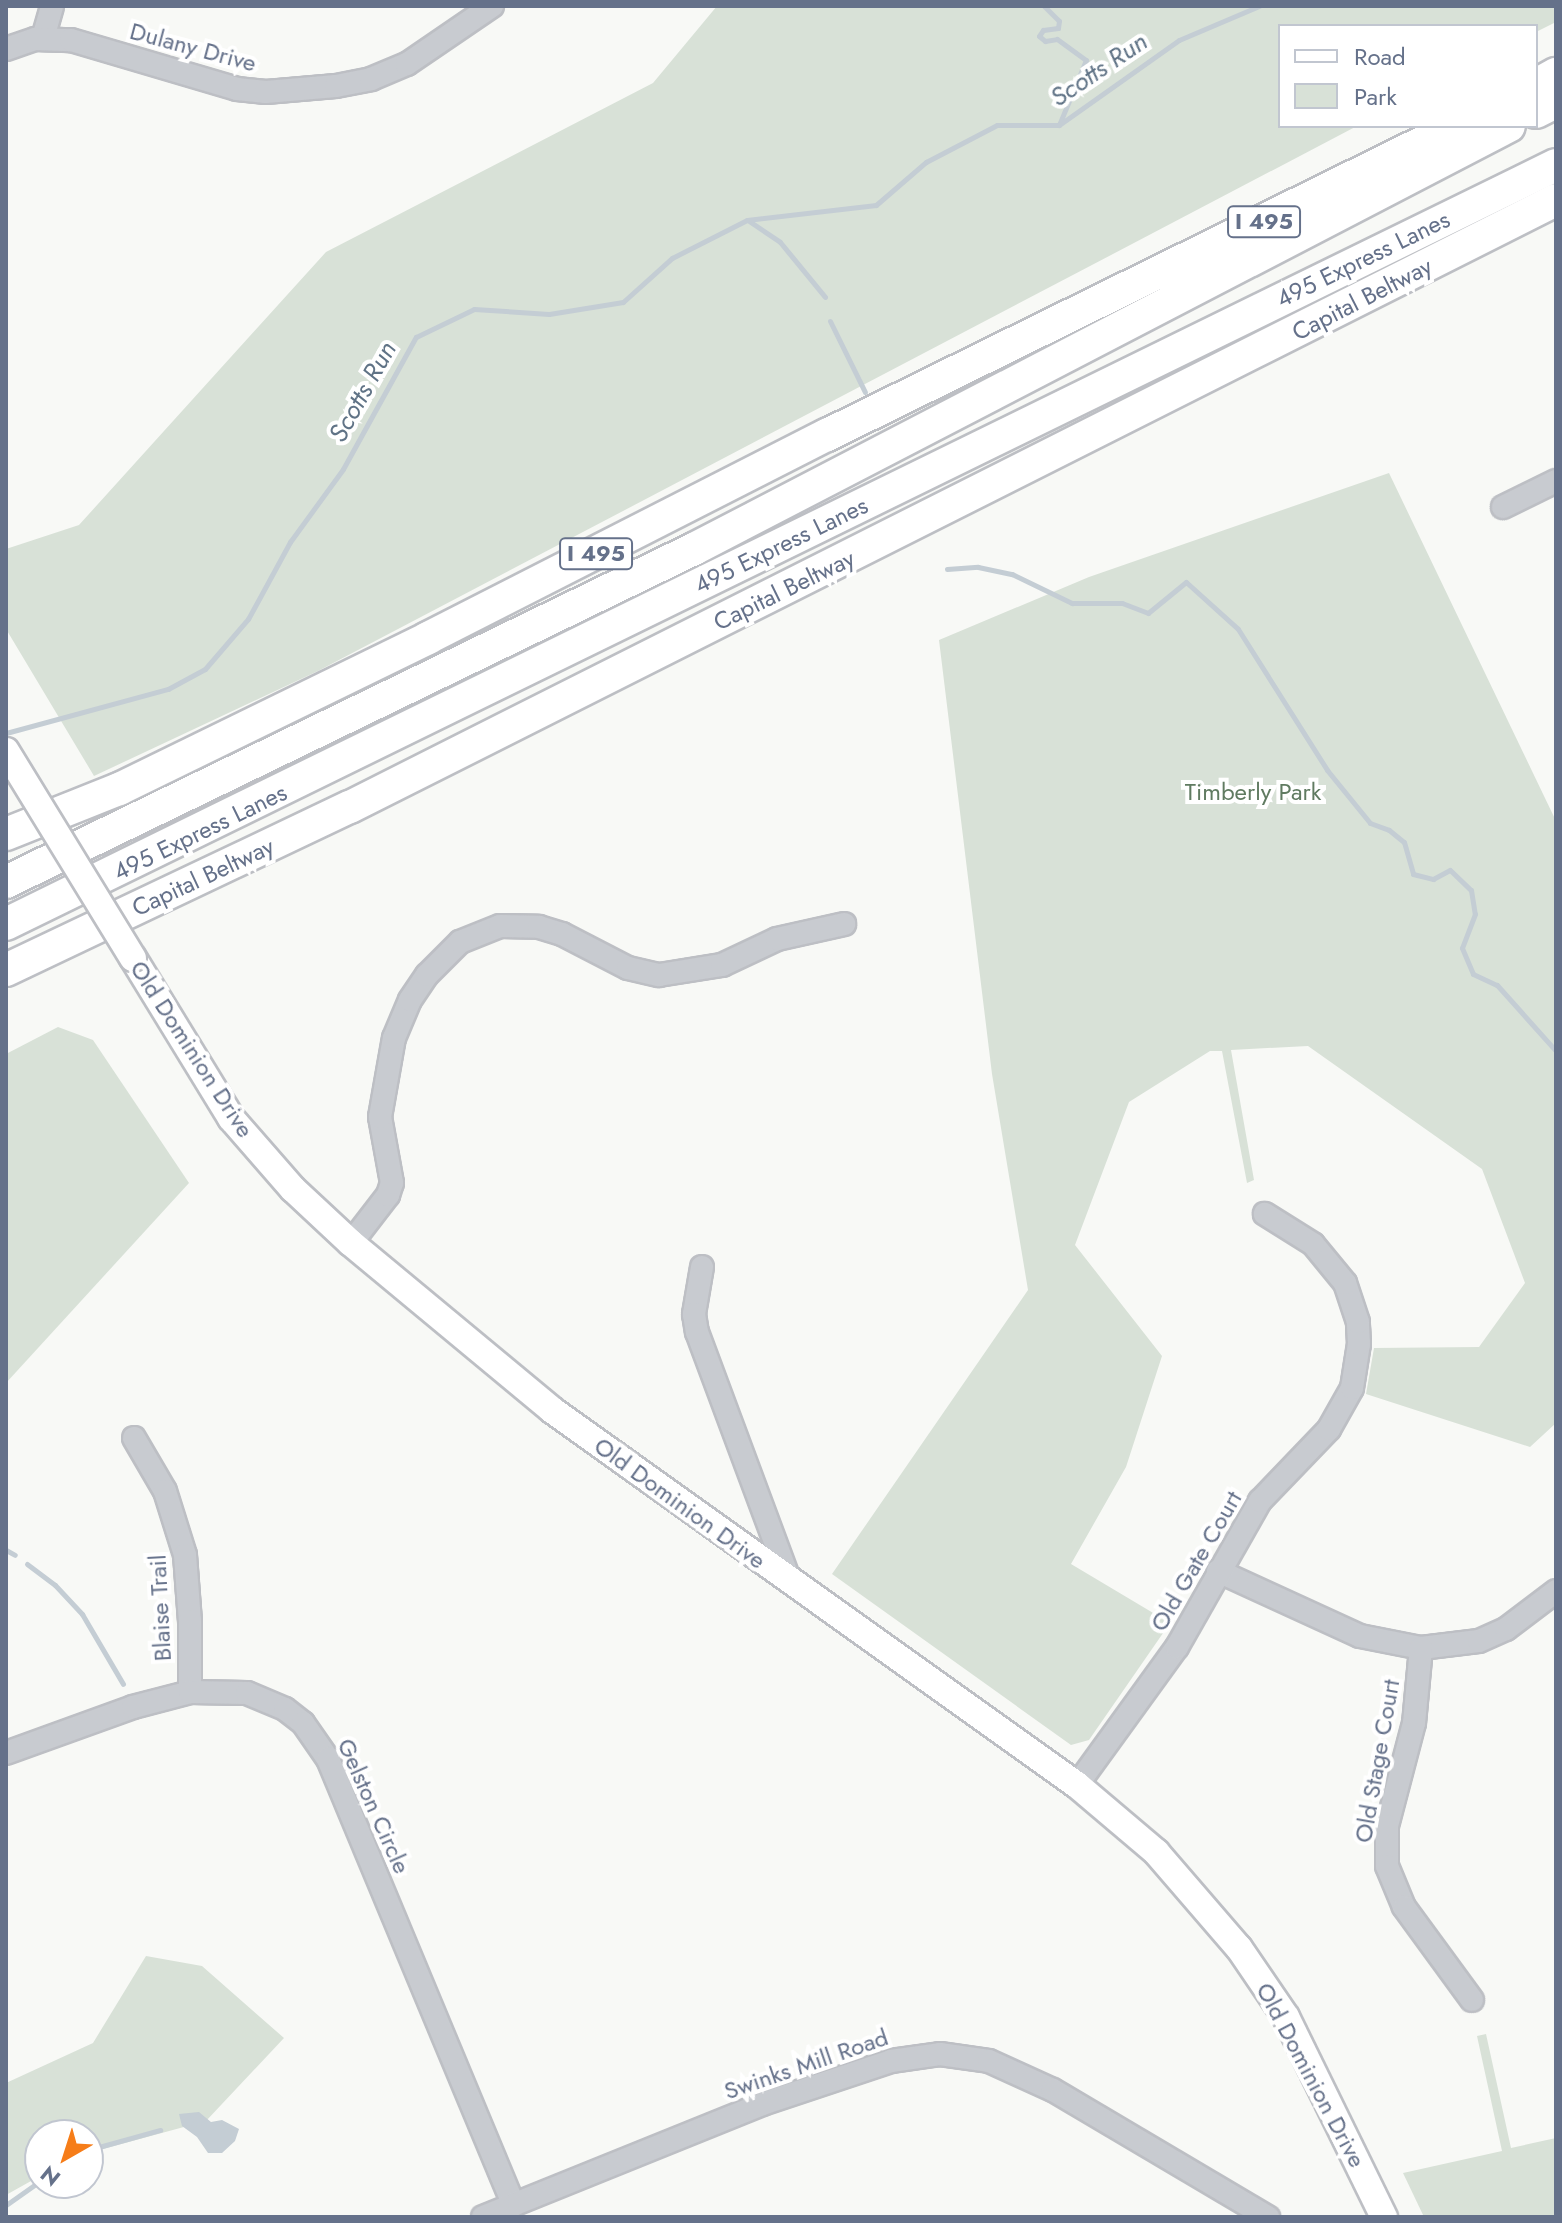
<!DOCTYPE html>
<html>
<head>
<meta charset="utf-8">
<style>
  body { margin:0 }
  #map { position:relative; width:1562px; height:2223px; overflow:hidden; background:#f8f9f6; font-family:Jost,sans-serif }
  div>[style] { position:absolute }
  .green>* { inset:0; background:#d8e1d7 }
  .water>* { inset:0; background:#c4cdd4 }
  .stream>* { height:5px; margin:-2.5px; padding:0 2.5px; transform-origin:2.5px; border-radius:2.5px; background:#c4cdd4 }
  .roads { filter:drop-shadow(2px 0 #bdbfc4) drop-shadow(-2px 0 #bdbfc4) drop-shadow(0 2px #bdbfc4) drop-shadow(0 -2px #bdbfc4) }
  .minor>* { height:22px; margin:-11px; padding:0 11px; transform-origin:11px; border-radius:11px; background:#c8cbd0 }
  .major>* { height:26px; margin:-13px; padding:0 13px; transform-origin:13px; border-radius:13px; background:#fff }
  .highway>* { height:32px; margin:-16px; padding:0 16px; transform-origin:16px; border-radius:16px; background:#fff }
  .bridges { filter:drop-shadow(2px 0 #bdbfc4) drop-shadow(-2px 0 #bdbfc4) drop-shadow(0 2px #bdbfc4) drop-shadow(0 -2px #bdbfc4) }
  .major-bridge>* { height:26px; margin:-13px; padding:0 13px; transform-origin:13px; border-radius:13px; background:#fff }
  span { translate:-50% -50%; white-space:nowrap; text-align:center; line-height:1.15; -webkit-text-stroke:8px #fff; paint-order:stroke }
  .shield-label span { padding:2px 6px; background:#fff; border:2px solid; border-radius:6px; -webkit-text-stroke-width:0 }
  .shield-label { font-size:22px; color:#65718a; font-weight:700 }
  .street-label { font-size:24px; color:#65718a }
  .park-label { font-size:24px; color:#607b61 }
  .water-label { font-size:26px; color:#607386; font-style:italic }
  .frame { position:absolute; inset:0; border:8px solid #65718a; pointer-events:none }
  .legend { position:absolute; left:1278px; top:24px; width:260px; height:104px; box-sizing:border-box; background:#fff; border:2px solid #c1c6d0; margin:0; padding:10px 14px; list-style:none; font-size:24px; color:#65718a }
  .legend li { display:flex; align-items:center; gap:16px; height:40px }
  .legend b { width:40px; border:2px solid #c1c6d0 }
  .north { position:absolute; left:24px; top:2119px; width:80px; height:80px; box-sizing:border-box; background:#fff; border:2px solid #c1c6d0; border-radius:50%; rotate:219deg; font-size:22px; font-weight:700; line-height:32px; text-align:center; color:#65718a }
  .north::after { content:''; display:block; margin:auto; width:28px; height:36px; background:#f67d19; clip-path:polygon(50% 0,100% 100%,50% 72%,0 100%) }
</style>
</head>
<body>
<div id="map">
  <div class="green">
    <i style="clip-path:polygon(717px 6px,1556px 6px,1556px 22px,1536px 32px,1536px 26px,1280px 26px,1280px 126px,1357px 126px,318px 671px,94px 776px,6px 629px,6px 549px,79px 525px,326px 252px,653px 83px)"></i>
    <i style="clip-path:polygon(1389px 473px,1556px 821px,1556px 1423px,1530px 1447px,1366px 1394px,1374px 1348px,1479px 1347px,1525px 1283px,1482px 1169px,1308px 1046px,1231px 1050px,1254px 1180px,1247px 1183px,1222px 1051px,1210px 1051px,1129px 1102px,1075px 1245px,1162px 1356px,1126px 1467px,1071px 1564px,1170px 1623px,1089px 1740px,1071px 1745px,832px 1574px,1028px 1290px,992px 1074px,939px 640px,1089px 577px)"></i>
    <i style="clip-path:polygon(58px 1027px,93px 1040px,189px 1183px,6px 1383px,6px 1054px)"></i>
    <i style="clip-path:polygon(146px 1956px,202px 1966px,284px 2038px,206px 2121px,88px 2153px,88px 2135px,40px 2135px,40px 2176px,6px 2195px,6px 2083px,93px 2043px)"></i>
    <i style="clip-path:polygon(1486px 2034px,1511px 2148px,1556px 2138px,1556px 2217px,1424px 2217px,1403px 2173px,1502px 2151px,1477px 2036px)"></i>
  </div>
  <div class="water">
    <i style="clip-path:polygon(199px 2112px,211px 2122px,222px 2120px,239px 2129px,235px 2141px,222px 2153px,208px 2153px,197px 2137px,182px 2126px,179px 2114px)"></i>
  </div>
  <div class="stream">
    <i style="left:1044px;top:6px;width:21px;rotate:45deg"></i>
    <i style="left:1059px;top:21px;width:7px;rotate:98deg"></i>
    <i style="left:1058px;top:28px;width:15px;rotate:172deg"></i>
    <i style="left:1043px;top:30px;width:7px;rotate:124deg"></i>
    <i style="left:1039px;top:36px;width:8px;rotate:40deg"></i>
    <i style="left:1045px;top:41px;width:12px;rotate:-9deg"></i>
    <i style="left:1057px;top:39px;width:36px;rotate:36deg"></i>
    <i style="left:1086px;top:60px;width:70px;rotate:112.6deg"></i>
    <i style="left:749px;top:221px;width:37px;rotate:34deg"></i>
    <i style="left:780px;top:242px;width:71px;rotate:50.7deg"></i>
    <i style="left:830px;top:321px;width:79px;rotate:63.8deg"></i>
    <i style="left:947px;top:569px;width:31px;rotate:-4deg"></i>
    <i style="left:978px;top:567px;width:35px;rotate:12deg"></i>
    <i style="left:1012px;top:574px;width:67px;rotate:25.8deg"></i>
    <i style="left:1072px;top:603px;width:50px"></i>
    <i style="left:1122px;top:603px;width:28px;rotate:21deg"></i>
    <i style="left:1148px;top:613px;width:49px;rotate:-39.2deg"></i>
    <i style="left:1186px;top:582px;width:70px;rotate:42.1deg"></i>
    <i style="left:1238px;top:629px;width:167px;rotate:57.7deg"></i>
    <i style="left:1327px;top:770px;width:68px;rotate:50.9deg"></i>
    <i style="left:1370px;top:823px;width:20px;rotate:20deg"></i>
    <i style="left:1389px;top:830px;width:19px;rotate:39deg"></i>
    <i style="left:1404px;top:842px;width:33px;rotate:74deg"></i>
    <i style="left:1413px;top:874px;width:21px;rotate:14deg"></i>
    <i style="left:1433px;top:879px;width:19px;rotate:-28deg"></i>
    <i style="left:1450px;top:870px;width:29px;rotate:44deg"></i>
    <i style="left:1471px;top:890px;width:24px;rotate:81deg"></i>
    <i style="left:1475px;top:914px;width:36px;rotate:111deg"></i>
    <i style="left:1462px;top:948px;width:28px;rotate:67deg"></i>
    <i style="left:1473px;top:974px;width:26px;rotate:25deg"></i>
    <i style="left:1497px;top:985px;width:89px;rotate:48.2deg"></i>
    <i style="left:6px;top:733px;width:168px;rotate:-15.2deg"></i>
    <i style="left:168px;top:689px;width:42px;rotate:-28.4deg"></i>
    <i style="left:205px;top:669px;width:66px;rotate:-49.3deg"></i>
    <i style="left:248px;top:619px;width:88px;rotate:-61.4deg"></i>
    <i style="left:290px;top:542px;width:90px;rotate:-54deg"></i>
    <i style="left:343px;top:469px;width:151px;rotate:-61.1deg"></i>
    <i style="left:416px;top:337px;width:64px;rotate:-25.8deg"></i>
    <i style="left:474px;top:309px;width:75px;rotate:3.8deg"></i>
    <i style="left:549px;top:314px;width:75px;rotate:-9.2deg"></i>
    <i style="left:623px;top:302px;width:66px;rotate:-41.9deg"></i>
    <i style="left:672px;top:258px;width:84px;rotate:-26.9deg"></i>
    <i style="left:747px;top:220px;width:130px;rotate:-6.6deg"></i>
    <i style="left:876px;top:205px;width:66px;rotate:-40.7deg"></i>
    <i style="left:926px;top:162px;width:80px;rotate:-27.5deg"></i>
    <i style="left:997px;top:125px;width:62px"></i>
    <i style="left:1059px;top:125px;width:147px;rotate:-35.3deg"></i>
    <i style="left:1179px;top:40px;width:87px;rotate:-23deg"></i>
    <i style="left:6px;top:1550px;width:10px;rotate:29deg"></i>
    <i style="left:27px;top:1564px;width:35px;rotate:37deg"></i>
    <i style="left:55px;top:1585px;width:40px;rotate:47deg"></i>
    <i style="left:82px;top:1614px;width:81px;rotate:59.6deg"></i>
    <i style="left:88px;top:2150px;width:75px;rotate:-15.5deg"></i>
    <i style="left:6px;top:2205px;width:42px;rotate:-35.2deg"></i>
  </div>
  <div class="roads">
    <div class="minor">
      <i style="left:43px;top:38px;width:33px;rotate:-74deg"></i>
      <i style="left:6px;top:49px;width:31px;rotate:-19deg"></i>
      <i style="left:35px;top:39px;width:36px;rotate:2deg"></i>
      <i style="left:71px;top:40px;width:173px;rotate:16.4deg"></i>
      <i style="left:237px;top:89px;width:29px;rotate:6deg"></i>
      <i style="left:266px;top:92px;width:70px;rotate:-4.9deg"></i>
      <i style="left:336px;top:86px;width:36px;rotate:-11deg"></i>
      <i style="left:371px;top:79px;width:39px;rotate:-23deg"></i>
      <i style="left:407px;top:64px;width:103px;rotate:-34.3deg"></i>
      <i style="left:1503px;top:507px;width:59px;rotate:-26.1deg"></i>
      <i style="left:351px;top:1243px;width:61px;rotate:-52.4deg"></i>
      <i style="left:388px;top:1195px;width:13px;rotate:-72deg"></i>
      <i style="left:392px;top:1183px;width:67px;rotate:-100.3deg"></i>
      <i style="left:380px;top:1117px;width:80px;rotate:-80deg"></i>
      <i style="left:394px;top:1038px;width:41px;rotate:-67.2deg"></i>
      <i style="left:410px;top:1000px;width:30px;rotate:-56deg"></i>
      <i style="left:427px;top:975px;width:47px;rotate:-45deg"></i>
      <i style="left:460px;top:942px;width:43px;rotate:-21.8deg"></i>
      <i style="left:500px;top:926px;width:39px;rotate:1deg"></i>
      <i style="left:539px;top:927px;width:24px;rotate:17deg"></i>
      <i style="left:562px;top:934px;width:74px;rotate:27.3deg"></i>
      <i style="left:628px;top:968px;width:32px;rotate:13deg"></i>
      <i style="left:659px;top:975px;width:64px;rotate:-9deg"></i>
      <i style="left:722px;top:965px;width:61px;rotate:-25.3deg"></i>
      <i style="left:777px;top:939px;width:69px;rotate:-12.6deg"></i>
      <i style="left:702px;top:1267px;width:48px;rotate:99.7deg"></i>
      <i style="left:694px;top:1314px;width:18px;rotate:81deg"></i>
      <i style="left:697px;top:1332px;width:267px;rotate:69.6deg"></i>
      <i style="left:134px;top:1438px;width:61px;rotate:59.7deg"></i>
      <i style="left:165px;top:1491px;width:67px;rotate:72.6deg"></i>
      <i style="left:185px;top:1555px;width:66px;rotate:85.7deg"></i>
      <i style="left:190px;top:1621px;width:71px;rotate:90deg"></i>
      <i style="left:1218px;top:1571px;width:156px;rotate:24.6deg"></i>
      <i style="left:1360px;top:1636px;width:62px;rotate:11.1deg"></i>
      <i style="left:1421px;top:1648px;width:58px;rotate:-6.9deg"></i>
      <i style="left:1479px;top:1641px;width:30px;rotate:-24deg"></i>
      <i style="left:1506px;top:1629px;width:63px;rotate:-37.2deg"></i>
      <i style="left:1421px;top:1648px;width:75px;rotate:95.3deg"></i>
      <i style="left:1414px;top:1723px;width:106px;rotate:104.7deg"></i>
      <i style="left:1387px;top:1826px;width:40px;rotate:90deg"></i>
      <i style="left:1387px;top:1866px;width:44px;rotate:67.5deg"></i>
      <i style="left:1404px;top:1907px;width:115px;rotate:53.8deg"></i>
      <i style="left:6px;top:1753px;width:135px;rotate:-19.9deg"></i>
      <i style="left:133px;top:1707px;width:59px;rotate:-14.7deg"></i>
      <i style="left:190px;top:1692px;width:57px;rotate:1deg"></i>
      <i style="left:247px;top:1693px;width:41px;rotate:22.8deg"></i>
      <i style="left:285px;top:1709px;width:23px;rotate:38deg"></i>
      <i style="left:303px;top:1723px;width:44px;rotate:55.2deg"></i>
      <i style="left:328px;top:1759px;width:483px;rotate:67.4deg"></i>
      <i style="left:1077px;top:1785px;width:170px;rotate:-54.1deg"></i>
      <i style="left:1177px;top:1647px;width:168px;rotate:-60.4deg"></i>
      <i style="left:1260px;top:1501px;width:100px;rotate:-46.2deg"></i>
      <i style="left:1329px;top:1429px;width:47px;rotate:-60.7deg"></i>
      <i style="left:1352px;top:1388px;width:45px;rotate:-81deg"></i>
      <i style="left:1359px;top:1344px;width:22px;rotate:-93deg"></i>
      <i style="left:1358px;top:1322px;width:41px;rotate:-108.4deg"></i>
      <i style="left:1345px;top:1283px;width:50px;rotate:-129.4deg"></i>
      <i style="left:1313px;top:1244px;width:57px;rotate:-148deg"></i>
      <i style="left:483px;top:2217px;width:301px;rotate:-22deg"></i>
      <i style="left:762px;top:2104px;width:136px;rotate:-18.4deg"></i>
      <i style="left:891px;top:2061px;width:49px;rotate:-8.1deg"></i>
      <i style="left:940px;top:2054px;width:49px;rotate:8.1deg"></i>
      <i style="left:989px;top:2061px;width:70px;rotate:24.4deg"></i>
      <i style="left:1053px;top:2090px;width:250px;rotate:30.6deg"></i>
    </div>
    <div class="major">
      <i style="left:133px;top:958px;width:188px;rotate:58.5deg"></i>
      <i style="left:231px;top:1118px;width:94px;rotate:48.9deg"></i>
      <i style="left:293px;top:1189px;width:79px;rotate:43deg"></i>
      <i style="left:351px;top:1243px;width:261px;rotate:39.7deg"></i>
      <i style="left:552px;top:1410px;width:645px;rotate:35.54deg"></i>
      <i style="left:1077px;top:1785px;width:104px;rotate:40.3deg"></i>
      <i style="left:1156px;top:1852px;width:127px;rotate:49.2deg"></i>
      <i style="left:1239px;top:1948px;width:83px;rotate:55.7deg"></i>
      <i style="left:1286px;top:2017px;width:223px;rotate:63.9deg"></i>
    </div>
    <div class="highway">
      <i style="left:1536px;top:85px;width:23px;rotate:-29deg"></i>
      <i style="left:1536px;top:112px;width:22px;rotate:-27deg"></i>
      <i style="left:6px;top:834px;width:122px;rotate:-21.7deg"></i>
      <i style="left:119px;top:789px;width:344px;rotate:-26deg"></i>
      <i style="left:428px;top:638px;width:448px;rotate:-27deg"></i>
      <i style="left:827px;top:435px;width:701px;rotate:-26.16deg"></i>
      <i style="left:6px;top:882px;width:764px;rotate:-25.83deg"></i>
      <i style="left:694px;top:549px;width:918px;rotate:-27.43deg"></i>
      <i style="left:6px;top:924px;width:1726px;rotate:-26.09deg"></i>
      <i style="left:6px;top:970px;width:381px;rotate:-25.4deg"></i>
      <i style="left:350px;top:807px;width:1350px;rotate:-26.72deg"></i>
    </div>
  </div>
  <div class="bridges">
    <div class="major-bridge">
      <i style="left:6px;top:751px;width:243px;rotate:58.5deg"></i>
    </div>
  </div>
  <div class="shield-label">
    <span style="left:1264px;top:222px">I 495</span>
    <span style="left:596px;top:554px">I 495</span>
  </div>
  <div class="street-label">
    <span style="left:193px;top:47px;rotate:15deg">Dulany Drive</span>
    <span style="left:1363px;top:259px;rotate:-26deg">495 Express Lanes</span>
    <span style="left:1362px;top:299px;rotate:-27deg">Capital Beltway</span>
    <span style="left:781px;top:545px;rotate:-26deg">495 Express Lanes</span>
    <span style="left:784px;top:590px;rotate:-26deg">Capital Beltway</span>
    <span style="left:200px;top:832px;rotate:-26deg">495 Express Lanes</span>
    <span style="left:203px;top:877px;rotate:-25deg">Capital Beltway</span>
    <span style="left:192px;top:1049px;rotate:57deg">Old Dominion Drive</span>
    <span style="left:680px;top:1503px;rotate:36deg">Old Dominion Drive</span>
    <span style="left:1196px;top:1561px;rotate:-60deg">Old Gate Court</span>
    <span style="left:160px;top:1608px;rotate:-93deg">Blaise Trail</span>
    <span style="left:1377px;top:1761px;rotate:-80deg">Old Stage Court</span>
    <span style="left:374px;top:1806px;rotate:66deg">Gelston Circle</span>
    <span style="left:806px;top:2064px;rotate:-19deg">Swinks Mill Road</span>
    <span style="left:1311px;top:2075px;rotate:62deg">Old Dominion Drive</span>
  </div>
  <div class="park-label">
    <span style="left:1253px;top:792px">Timberly Park</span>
  </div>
  <div class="water-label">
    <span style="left:1099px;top:70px;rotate:-34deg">Scotts Run</span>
    <span style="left:363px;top:392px;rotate:-61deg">Scotts Run</span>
  </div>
  <div class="frame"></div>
  <ul class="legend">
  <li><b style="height:10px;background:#fff"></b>Road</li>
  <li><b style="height:22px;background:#d8e1d7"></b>Park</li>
  </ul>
  <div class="north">N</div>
</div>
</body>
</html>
